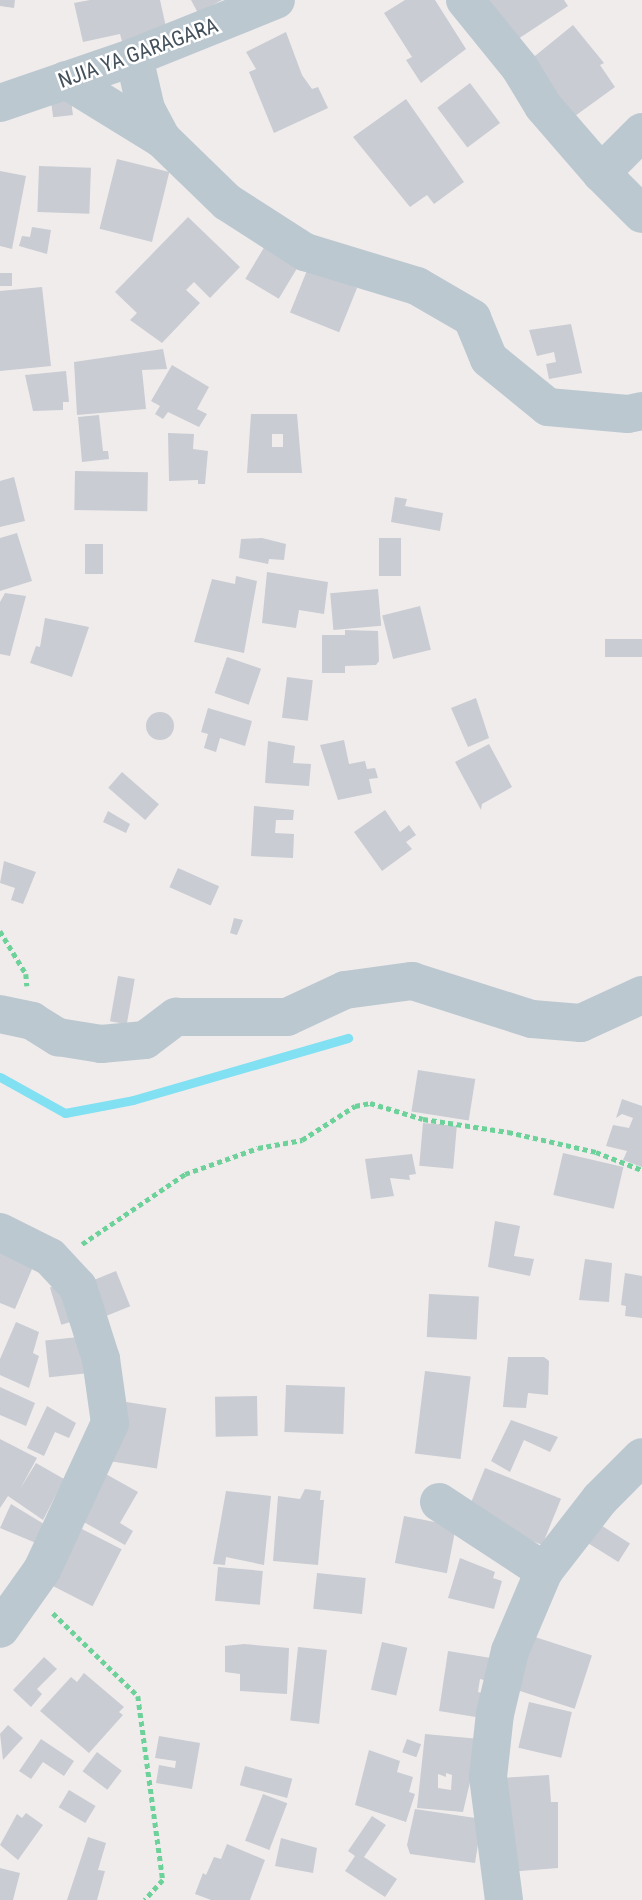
<!DOCTYPE html>
<html>
<head>
<meta charset="utf-8">
<style>
  body { margin:0 }
  #map { position:relative; width:642px; height:1900px; overflow:hidden; background:#f0ecec; font-family:"Roboto Condensed",sans-serif }
  div>[style] { position:absolute }
  .stream>* { height:9px; margin:-4.5px; padding:0 4.5px; transform-origin:4.5px; border-radius:4.5px; background:#81e0f1 }
  .building>* { inset:0; background:#c9ccd2; transform-origin:0 0 }
  .round { border-radius:50% }
  .path>* { height:4.5px; margin-top:-2.25px; transform-origin:0; background:repeating-linear-gradient(90deg,#6dd19a 0 5px,transparent 0 8.5px) }
  .minor>* { height:38px; margin:-19px; padding:0 19px; transform-origin:19px; border-radius:19px; background:#bcc8d0 }
  span { translate:-50% -50%; white-space:nowrap; text-align:center; line-height:1.15; -webkit-text-stroke:5px #fff; paint-order:stroke }
  .street-label { font-size:21px; color:#44515b }
</style>
</head>
<body>
<div id="map">
  <div class="stream">
    <i style="left:0;top:1077px;width:74px;rotate:29deg"></i>
    <i style="left:65px;top:1113px;width:69px;rotate:-10.8deg"></i>
    <i style="left:133px;top:1100px;width:224px;rotate:-16.1deg"></i>
  </div>
  <div class="building">
    <i style="clip-path:polygon(0 0,15px 0,14px 8px,0 6px)"></i>
    <i style="clip-path:polygon(90px 0,160px 0,166px 27px,123px 45px,120px 34px,83px 42px,74px 3px)"></i>
    <i style="clip-path:polygon(191px 0,222px 0,198px 13px)"></i>
    <i style="clip-path:polygon(405px 0,435px 0,466px 49px,421px 83px,406px 60px,412px 57px,384px 13px)"></i>
    <i style="clip-path:polygon(489px 0,564px 0,568px 6px,518px 39px)"></i>
    <i style="clip-path:polygon(573px 25px,604px 63px,600px 65px,615px 87px,575px 116px,530px 60px)"></i>
    <i style="clip-path:polygon(286px 32px,302px 75px,312px 89px,318px 87px,328px 108px,274px 133px,249px 72px,256px 69px,246px 52px)"></i>
    <i style="left:470px;top:83px;width:50px;height:41px;rotate:53deg"></i>
    <i style="left:71px;top:99px;width:16px;height:20px;rotate:83deg"></i>
    <i style="clip-path:polygon(406px 99px,464px 182px,434px 204px,427px 195px,410px 207px,353px 137px)"></i>
    <i style="left:117px;top:159px;width:54px;height:72px;rotate:14deg"></i>
    <i style="left:39px;top:166px;width:52px;height:46px;rotate:2deg"></i>
    <i style="clip-path:polygon(0 171px,26px 176px,12px 249px,0 246px)"></i>
    <i style="clip-path:polygon(188px 217px,240px 267px,210px 298px,194px 282px,186px 290px,200px 303px,162px 343px,130px 320px,137px 313px,115px 292px)"></i>
    <i style="clip-path:polygon(32px 227px,51px 230px,47px 254px,19px 246px,22px 236px,30px 237px)"></i>
    <i style="left:268px;top:241px;width:39px;height:44px;rotate:31deg"></i>
    <i style="left:308px;top:268px;width:53px;height:48px;rotate:22deg"></i>
    <i style="left:0;top:273px;width:12px;height:13px"></i>
    <i style="clip-path:polygon(42px 287px,51px 366px,0 371px,0 291px)"></i>
    <i style="clip-path:polygon(571px 324px,582px 373px,549px 379px,546px 364px,556px 362px,554px 352px,537px 356px,529px 330px)"></i>
    <i style="clip-path:polygon(163px 349px,167px 369px,142px 370px,146px 409px,77px 415px,74px 362px)"></i>
    <i style="clip-path:polygon(172px 365px,209px 387px,197px 409px,207px 414px,199px 427px,168px 412px,163px 419px,155px 414px,160px 406px,151px 401px)"></i>
    <i style="clip-path:polygon(66px 371px,69px 402px,63px 402px,63px 410px,33px 411px,25px 375px)"></i>
    <i style="clip-path:polygon(evenodd,251px 414px,297px 414px,302px 473px,247px 473px,251px 414px,272px 434px,283px 434px,283px 447px,272px 447px,272px 434px)"></i>
    <i style="clip-path:polygon(99px 415px,103px 451px,108px 451px,109px 459px,82px 462px,78px 417px)"></i>
    <i style="clip-path:polygon(168px 433px,194px 434px,193px 449px,208px 451px,205px 484px,198px 484px,198px 480px,169px 481px)"></i>
    <i style="left:75px;top:471px;width:73px;height:39px;rotate:1deg"></i>
    <i style="clip-path:polygon(14px 477px,25px 521px,0 527px,0 481px)"></i>
    <i style="clip-path:polygon(395px 497px,407px 499px,405px 506px,443px 513px,440px 531px,391px 522px)"></i>
    <i style="clip-path:polygon(17px 533px,32px 581px,0 591px,0 538px)"></i>
    <i style="clip-path:polygon(262px 538px,286px 544px,284px 560px,269px 559px,268px 564px,239px 558px,241px 539px)"></i>
    <i style="left:379px;top:538px;width:22px;height:38px"></i>
    <i style="left:85px;top:544px;width:18px;height:30px"></i>
    <i style="clip-path:polygon(267px 572px,328px 582px,324px 614px,299px 610px,296px 628px,262px 623px)"></i>
    <i style="clip-path:polygon(236px 576px,257px 581px,244px 653px,194px 642px,212px 579px,235px 584px)"></i>
    <i style="left:378px;top:589px;width:37px;height:48px;rotate:85deg"></i>
    <i style="clip-path:polygon(5px 593px,26px 596px,10px 656px,0 654px,0 602px)"></i>
    <i style="left:420px;top:606px;width:45px;height:39px;rotate:76deg"></i>
    <i style="clip-path:polygon(45px 618px,89px 627px,72px 677px,30px 663px,36px 646px,40px 647px)"></i>
    <i style="clip-path:polygon(345px 630px,378px 631px,379px 661px,376px 665px,345px 666px,345px 673px,322px 673px,322px 635px,345px 635px)"></i>
    <i style="left:642px;top:639px;width:18px;height:37px;rotate:90deg"></i>
    <i style="left:227px;top:657px;width:36px;height:38px;rotate:19deg"></i>
    <i style="left:287px;top:677px;width:26px;height:41px;rotate:7deg"></i>
    <i style="clip-path:polygon(476px 698px,489px 738px,468px 747px,451px 708px)"></i>
    <i style="clip-path:polygon(208px 708px,252px 721px,245px 746px,220px 738px,216px 752px,204px 748px,208px 734px,201px 732px)"></i>
    <i class="round" style="left:146px;top:712px;width:28px;height:28px"></i>
    <i style="clip-path:polygon(344px 740px,349px 764px,365px 761px,367px 769px,375px 768px,378px 778px,369px 779px,372px 793px,338px 800px,320px 745px)"></i>
    <i style="clip-path:polygon(268px 741px,295px 746px,293px 763px,311px 764px,309px 786px,265px 783px)"></i>
    <i style="clip-path:polygon(489px 744px,512px 787px,482px 804px,481px 810px,455px 762px)"></i>
    <i style="left:122px;top:772px;width:49px;height:21px;rotate:41deg"></i>
    <i style="clip-path:polygon(254px 806px,294px 810px,293px 820px,276px 820px,275px 833px,294px 834px,293px 858px,251px 856px)"></i>
    <i style="clip-path:polygon(385px 810px,400px 832px,409px 825px,416px 835px,406px 842px,412px 849px,382px 871px,354px 832px)"></i>
    <i style="clip-path:polygon(108px 811px,130px 824px,126px 833px,103px 822px)"></i>
    <i style="clip-path:polygon(4px 861px,36px 872px,23px 904px,11px 900px,15px 888px,0 883px)"></i>
    <i style="left:178px;top:868px;width:45px;height:21px;rotate:24deg"></i>
    <i style="clip-path:polygon(234px 918px,243px 920px,237px 935px,230px 933px)"></i>
    <i style="left:118px;top:976px;width:17px;height:46px;rotate:10deg"></i>
    <i style="left:418px;top:1070px;width:58px;height:42px;rotate:9deg"></i>
    <i style="clip-path:polygon(622px 1099px,642px 1106px,642px 1167px,623px 1160px,627px 1151px,606px 1146px,613px 1125px,629px 1128px,633px 1118px,622px 1114px,616px 1118px)"></i>
    <i style="left:423px;top:1123px;width:34px;height:43px;rotate:5deg"></i>
    <i style="left:563px;top:1153px;width:62px;height:43px;rotate:13deg"></i>
    <i style="clip-path:polygon(412px 1154px,416px 1174px,409px 1175px,410px 1180px,390px 1178px,394px 1196px,371px 1199px,365px 1159px)"></i>
    <i style="clip-path:polygon(495px 1221px,520px 1226px,514px 1256px,534px 1259px,530px 1276px,488px 1267px)"></i>
    <i style="clip-path:polygon(0 1247px,35px 1262px,15px 1309px,0 1303px)"></i>
    <i style="clip-path:polygon(585px 1259px,612px 1263px,609px 1302px,579px 1300px)"></i>
    <i style="left:116px;top:1271px;width:38px;height:38px;rotate:68deg"></i>
    <i style="clip-path:polygon(625px 1273px,642px 1276px,642px 1318px,625px 1316px,626px 1306px,621px 1305px)"></i>
    <i style="left:71px;top:1281px;width:39px;height:22px;rotate:73deg"></i>
    <i style="left:429px;top:1294px;width:50px;height:43px;rotate:3deg"></i>
    <i style="clip-path:polygon(16px 1322px,39px 1332px,33px 1353px,39px 1356px,29px 1388px,0 1375px,0 1359px)"></i>
    <i style="left:88px;top:1336px;width:37px;height:43px;rotate:84deg"></i>
    <i style="clip-path:polygon(508px 1357px,544px 1357px,549px 1361px,548px 1395px,528px 1393px,526px 1408px,503px 1407px)"></i>
    <i style="left:425px;top:1371px;width:46px;height:83px;rotate:7deg"></i>
    <i style="left:286px;top:1385px;width:59px;height:47px;rotate:2deg"></i>
    <i style="clip-path:polygon(0 1387px,35px 1403px,26px 1426px,0 1415px)"></i>
    <i style="left:257px;top:1396px;width:40px;height:42px;rotate:89deg"></i>
    <i style="left:120px;top:1401px;width:47px;height:61px;rotate:9deg"></i>
    <i style="clip-path:polygon(47px 1406px,76px 1423px,69px 1438px,55px 1432px,44px 1456px,27px 1448px)"></i>
    <i style="clip-path:polygon(511px 1420px,558px 1437px,550px 1452px,524px 1440px,510px 1472px,491px 1461px)"></i>
    <i style="clip-path:polygon(0 1439px,37px 1458px,20px 1489px,36px 1463px,64px 1479px,43px 1520px,8px 1496px,0 1508px)"></i>
    <i style="left:485px;top:1468px;width:82px;height:50px;rotate:22deg"></i>
    <i style="clip-path:polygon(104px 1473px,138px 1492px,120px 1523px,133px 1531px,125px 1545px,80px 1520px)"></i>
    <i style="clip-path:polygon(305px 1489px,321px 1491px,320px 1500px,324px 1500px,318px 1565px,273px 1561px,278px 1496px,300px 1499px)"></i>
    <i style="clip-path:polygon(226px 1491px,271px 1496px,264px 1565px,226px 1557px,225px 1565px,213px 1564px)"></i>
    <i style="clip-path:polygon(11px 1504px,57px 1532px,48px 1548px,0 1528px)"></i>
    <i style="left:404px;top:1516px;width:53px;height:48px;rotate:11deg"></i>
    <i style="left:591px;top:1519px;width:46px;height:22px;rotate:32deg"></i>
    <i style="left:78px;top:1527px;width:49px;height:64px;rotate:27deg"></i>
    <i style="clip-path:polygon(460px 1558px,495px 1572px,493px 1578px,502px 1581px,494px 1609px,448px 1598px)"></i>
    <i style="left:218px;top:1567px;width:45px;height:34px;rotate:5deg"></i>
    <i style="left:317px;top:1573px;width:49px;height:36px;rotate:6deg"></i>
    <i style="left:532px;top:1636px;width:63px;height:56px;rotate:18deg"></i>
    <i style="left:382px;top:1642px;width:26px;height:49px;rotate:13deg"></i>
    <i style="clip-path:polygon(244px 1644px,289px 1648px,287px 1694px,240px 1691px,240px 1674px,225px 1672px,225px 1646px)"></i>
    <i style="left:298px;top:1647px;width:29px;height:74px;rotate:6deg"></i>
    <i style="clip-path:polygon(448px 1651px,491px 1658px,488px 1681px,480px 1679px,478px 1692px,486px 1694px,482px 1718px,439px 1711px)"></i>
    <i style="clip-path:polygon(44px 1657px,57px 1669px,37px 1689px,42px 1694px,31px 1707px,13px 1690px)"></i>
    <i style="clip-path:polygon(84px 1673px,124px 1707px,119px 1712px,123px 1715px,89px 1753px,40px 1711px,71px 1677px,77px 1682px)"></i>
    <i style="left:529px;top:1702px;width:44px;height:47px;rotate:13deg"></i>
    <i style="clip-path:polygon(8px 1725px,23px 1738px,3px 1760px,0 1734px)"></i>
    <i style="clip-path:polygon(evenodd,425px 1734px,480px 1739px,463px 1812px,417px 1808px,425px 1734px,446px 1773px,452px 1775px,451px 1790px,438px 1788px,438px 1774px,446px 1777px,446px 1773px)"></i>
    <i style="clip-path:polygon(159px 1736px,200px 1743px,192px 1789px,156px 1783px,159px 1765px,175px 1768px,176px 1761px,155px 1758px)"></i>
    <i style="clip-path:polygon(41px 1739px,74px 1761px,64px 1776px,43px 1762px,31px 1779px,19px 1771px)"></i>
    <i style="left:407px;top:1739px;width:15px;height:14px;rotate:20deg"></i>
    <i style="clip-path:polygon(369px 1750px,400px 1761px,397px 1772px,413px 1777px,409px 1792px,415px 1794px,406px 1822px,355px 1805px)"></i>
    <i style="left:97px;top:1752px;width:31px;height:24px;rotate:37deg"></i>
    <i style="left:245px;top:1766px;width:49px;height:20px;rotate:15deg"></i>
    <i style="clip-path:polygon(549px 1775px,551px 1802px,558px 1802px,558px 1868px,507px 1872px,501px 1778px)"></i>
    <i style="left:69px;top:1790px;width:31px;height:20px;rotate:31deg"></i>
    <i style="left:263px;top:1794px;width:26px;height:50px;rotate:21deg"></i>
    <i style="clip-path:polygon(415px 1809px,482px 1819px,475px 1863px,410px 1854px,407px 1845px)"></i>
    <i style="clip-path:polygon(26px 1813px,43px 1825px,18px 1860px,0 1845px,17px 1814px,22px 1818px)"></i>
    <i style="clip-path:polygon(372px 1816px,386px 1825px,364px 1857px,397px 1879px,385px 1897px,345px 1871px,355px 1856px,348px 1851px)"></i>
    <i style="clip-path:polygon(88px 1837px,106px 1843px,98px 1870px,105px 1871px,97px 1900px,67px 1900px)"></i>
    <i style="clip-path:polygon(281px 1838px,317px 1848px,313px 1873px,275px 1866px)"></i>
    <i style="clip-path:polygon(227px 1844px,265px 1860px,250px 1900px,211px 1900px,195px 1894px,203px 1873px,206px 1875px,214px 1857px,221px 1859px)"></i>
    <i style="clip-path:polygon(0 1868px,20px 1873px,13px 1900px,0 1900px)"></i>
  </div>
  <div class="path">
    <i style="left:0;top:931px;width:50px;rotate:58.8deg"></i>
    <i style="left:26px;top:974px;width:12px;rotate:85deg"></i>
    <i style="left:82px;top:1244px;width:125px;rotate:-34.2deg"></i>
    <i style="left:185px;top:1174px;width:77px;rotate:-19.6deg"></i>
    <i style="left:258px;top:1148px;width:45px;rotate:-10.3deg"></i>
    <i style="left:302px;top:1140px;width:63px;rotate:-32.7deg"></i>
    <i style="left:355px;top:1106px;width:15px;rotate:-11deg"></i>
    <i style="left:370px;top:1103px;width:55px;rotate:16.8deg"></i>
    <i style="left:423px;top:1119px;width:86px;rotate:8.7deg"></i>
    <i style="left:508px;top:1132px;width:90px;rotate:12.8deg"></i>
    <i style="left:596px;top:1152px;width:49px;rotate:21.4deg"></i>
    <i style="left:53px;top:1613px;width:119px;rotate:44.3deg"></i>
    <i style="left:138px;top:1696px;width:186px;rotate:82.3deg"></i>
    <i style="left:163px;top:1880px;width:27px;rotate:132deg"></i>
  </div>
  <div class="minor">
    <i style="left:465px;top:0;width:87px;rotate:51deg"></i>
    <i style="left:520px;top:68px;width:44px;rotate:58.8deg"></i>
    <i style="left:543px;top:106px;width:89px;rotate:49.1deg"></i>
    <i style="left:134px;top:57px;width:53px;rotate:77deg"></i>
    <i style="left:146px;top:109px;width:34px;rotate:62deg"></i>
    <i style="left:162px;top:139px;width:91px;rotate:44.1deg"></i>
    <i style="left:227px;top:202px;width:93px;rotate:32.7deg"></i>
    <i style="left:305px;top:252px;width:117px;rotate:16.9deg"></i>
    <i style="left:417px;top:286px;width:64px;rotate:30.2deg"></i>
    <i style="left:472px;top:318px;width:44px;rotate:67.5deg"></i>
    <i style="left:489px;top:359px;width:76px;rotate:39.1deg"></i>
    <i style="left:548px;top:407px;width:80px;rotate:5deg"></i>
    <i style="left:628px;top:414px;width:14px;rotate:-12deg"></i>
    <i style="left:66px;top:80px;width:113px;rotate:31.6deg"></i>
    <i style="left:0;top:103px;width:142px;rotate:-18.9deg"></i>
    <i style="left:134px;top:57px;width:153px;rotate:-21.9deg"></i>
    <i style="left:642px;top:132px;width:58px;rotate:135deg"></i>
    <i style="left:601px;top:173px;width:58px;rotate:45deg"></i>
    <i style="left:0;top:1014px;width:33px;rotate:12deg"></i>
    <i style="left:32px;top:1021px;width:31px;rotate:32deg"></i>
    <i style="left:58px;top:1037px;width:44px;rotate:9.2deg"></i>
    <i style="left:101px;top:1044px;width:44px;rotate:-5.2deg"></i>
    <i style="left:145px;top:1040px;width:39px;rotate:-37deg"></i>
    <i style="left:176px;top:1017px;width:111px"></i>
    <i style="left:287px;top:1017px;width:64px;rotate:-25deg"></i>
    <i style="left:345px;top:990px;width:68px;rotate:-7.7deg"></i>
    <i style="left:412px;top:981px;width:126px;rotate:17.6deg"></i>
    <i style="left:532px;top:1019px;width:49px;rotate:4.7deg"></i>
    <i style="left:581px;top:1023px;width:67px;rotate:-24.7deg"></i>
    <i style="left:0;top:1232px;width:56px;rotate:26.6deg"></i>
    <i style="left:50px;top:1257px;width:41px;rotate:47deg"></i>
    <i style="left:78px;top:1287px;width:76px;rotate:72.3deg"></i>
    <i style="left:101px;top:1359px;width:65px;rotate:82deg"></i>
    <i style="left:110px;top:1423px;width:162px;rotate:114.8deg"></i>
    <i style="left:42px;top:1570px;width:72px;rotate:125.4deg"></i>
    <i style="left:439px;top:1502px;width:126px;rotate:33.3deg"></i>
    <i style="left:504px;top:1900px;width:124px;rotate:-97.4deg"></i>
    <i style="left:488px;top:1777px;width:63px;rotate:-83.7deg"></i>
    <i style="left:495px;top:1714px;width:65px;rotate:-76.6deg"></i>
    <i style="left:510px;top:1651px;width:87px;rotate:-67deg"></i>
    <i style="left:544px;top:1571px;width:91px;rotate:-52.1deg"></i>
    <i style="left:600px;top:1499px;width:59px;rotate:-45deg"></i>
  </div>
  <div class="street-label">
    <span style="left:138px;top:53px;rotate:-20deg">NJIA YA GARAGARA</span>
  </div>
</div>
</body>
</html>
